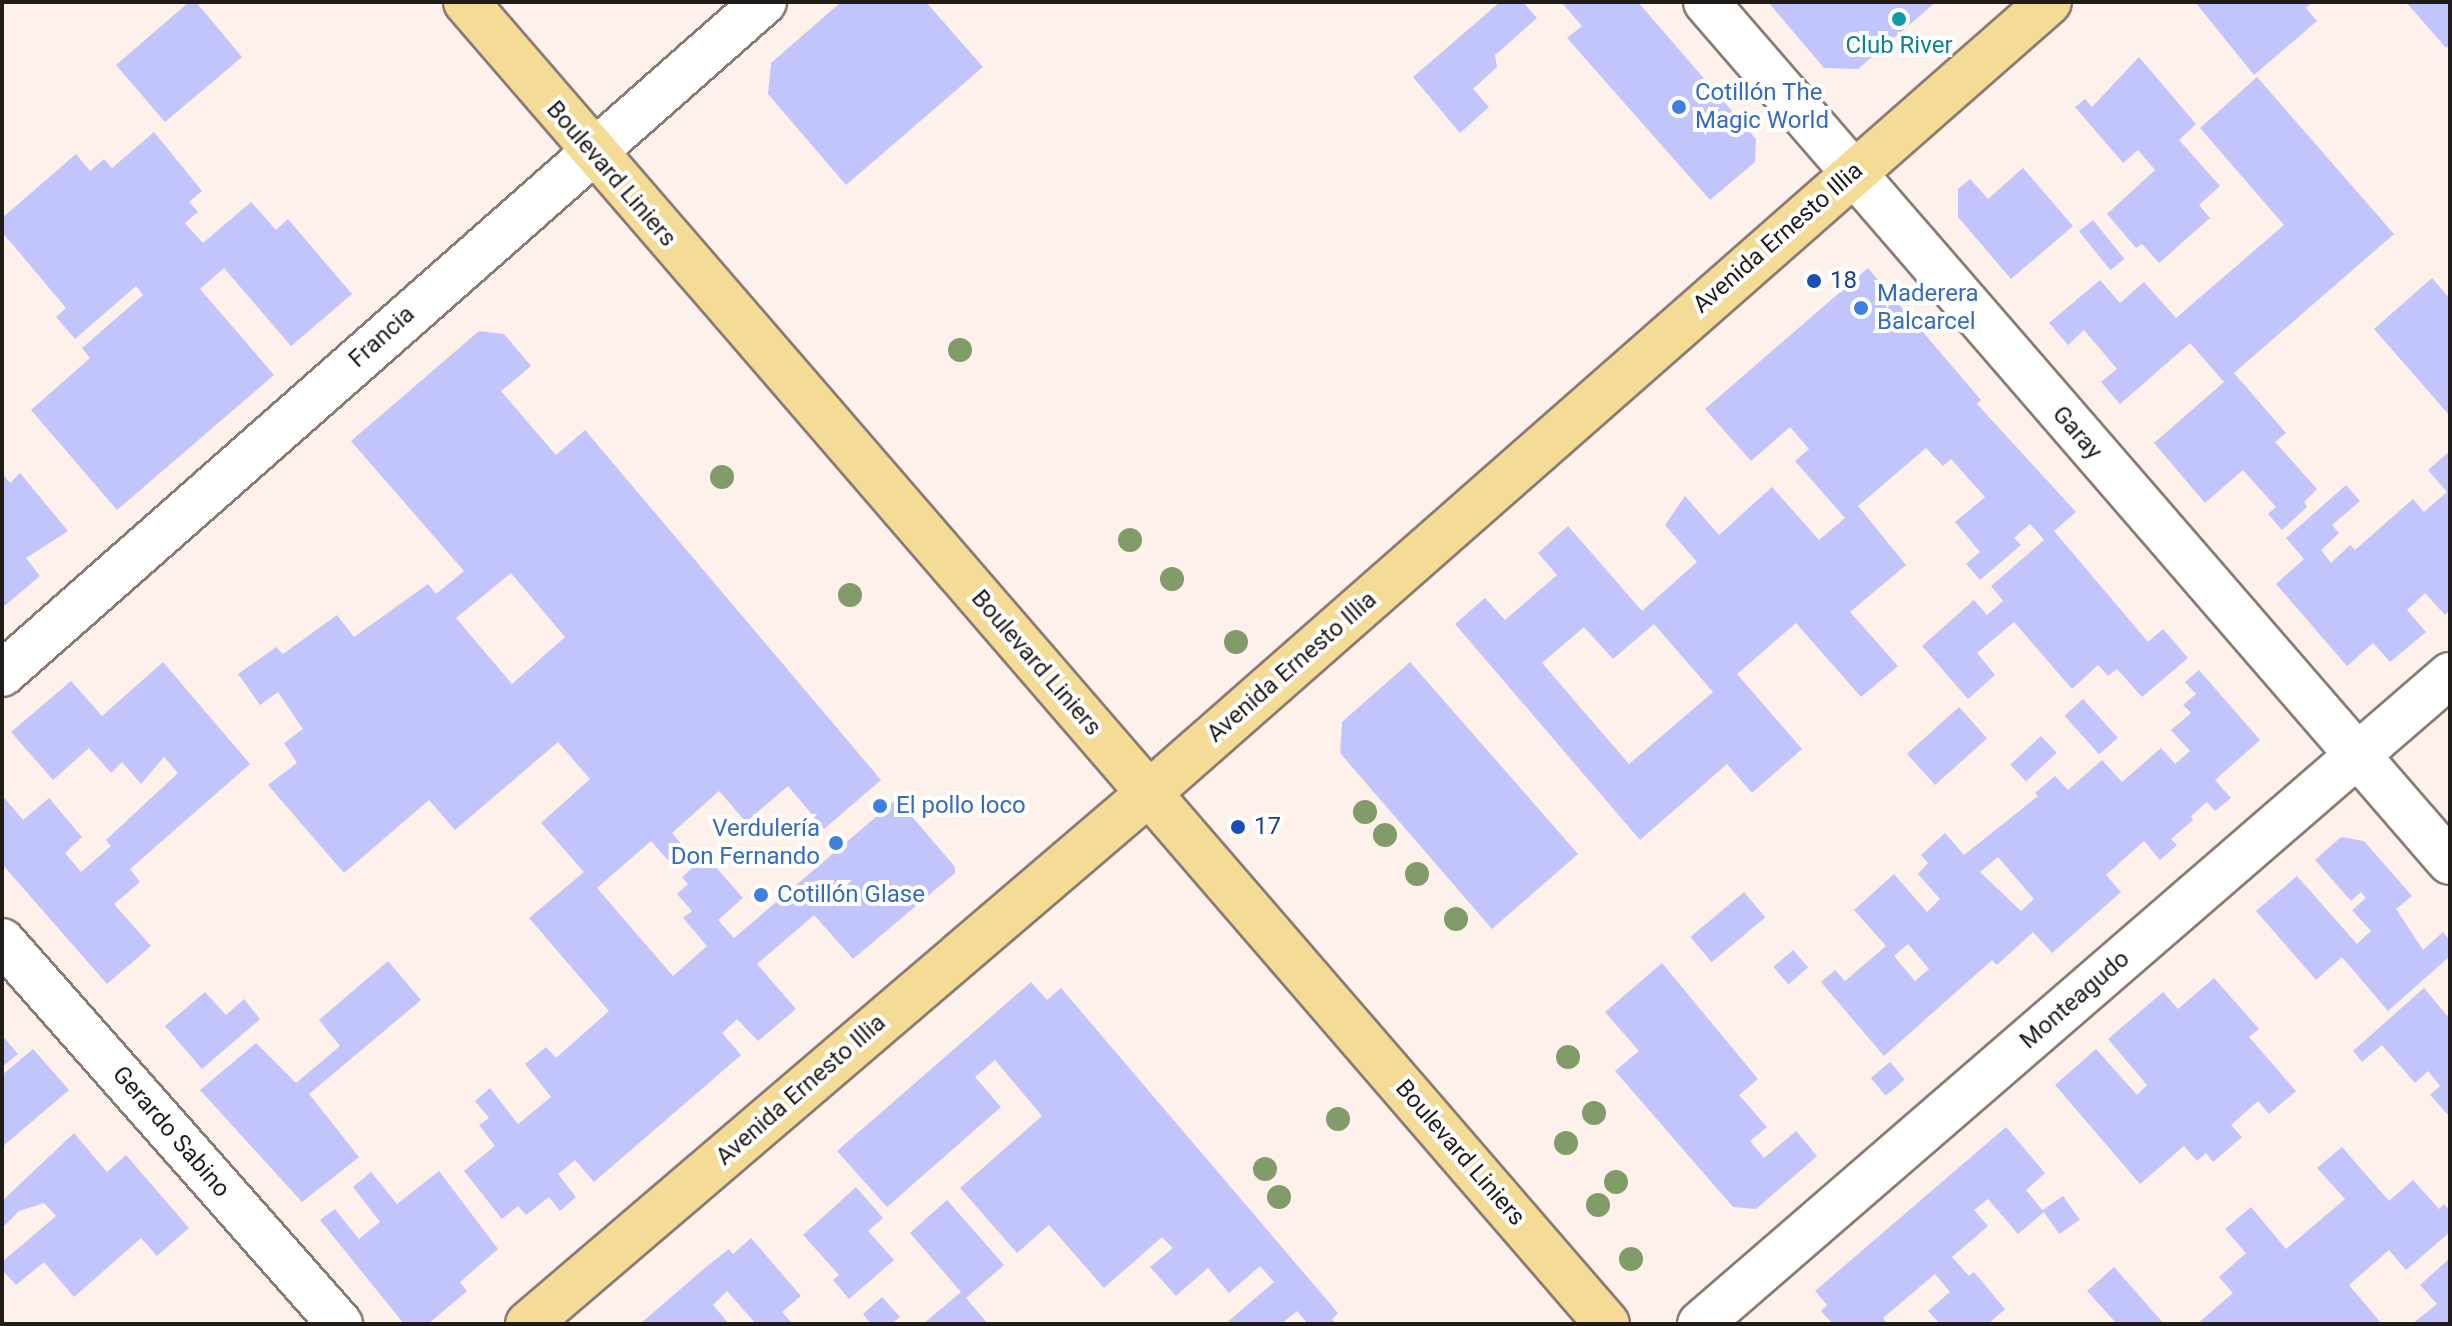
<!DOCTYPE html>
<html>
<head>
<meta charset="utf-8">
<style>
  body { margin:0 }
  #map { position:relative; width:2452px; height:1326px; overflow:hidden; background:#fef0ea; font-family:Roboto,sans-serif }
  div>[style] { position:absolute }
  .building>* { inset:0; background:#c2c5fb; transform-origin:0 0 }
  .roads { filter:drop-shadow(2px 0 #8a7b74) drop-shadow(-2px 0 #8a7b74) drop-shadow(0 2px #8a7b74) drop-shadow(0 -2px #8a7b74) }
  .minor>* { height:44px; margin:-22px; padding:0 22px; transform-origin:22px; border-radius:22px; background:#fff }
  .major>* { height:44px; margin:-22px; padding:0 22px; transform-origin:22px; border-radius:22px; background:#f4dc97 }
  .trees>* { width:24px; height:24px; margin:-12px; border-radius:50%; background:#819b69 }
  .dots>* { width:22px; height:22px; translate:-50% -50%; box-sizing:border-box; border:4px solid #fff; border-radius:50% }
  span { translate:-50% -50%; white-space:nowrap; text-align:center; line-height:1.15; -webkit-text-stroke:8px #fff; paint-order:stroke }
  .culture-label { font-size:24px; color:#0d838f }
  .shop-label { font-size:24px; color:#366cbe }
  .left { translate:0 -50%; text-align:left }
  .right { translate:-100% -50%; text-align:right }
  .street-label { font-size:24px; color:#221c19 }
  .transit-label { font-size:24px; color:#164399 }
  .frame { position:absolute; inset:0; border:4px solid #221c19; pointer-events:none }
</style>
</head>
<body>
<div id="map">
  <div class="building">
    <i style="clip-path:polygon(189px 2px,196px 2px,242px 57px,165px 122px,116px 65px)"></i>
    <i style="clip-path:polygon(841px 2px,926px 2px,983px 67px,846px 185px,768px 94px,771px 63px)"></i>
    <i style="clip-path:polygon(1500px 2px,1523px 2px,1537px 18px,1495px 55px,1497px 67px,1473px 89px,1489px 107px,1460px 133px,1413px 77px)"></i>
    <i style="clip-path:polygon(1561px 2px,1638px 2px,1756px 139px,1755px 162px,1710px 200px,1567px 38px,1582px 26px)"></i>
    <i style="clip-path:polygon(1768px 2px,1936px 2px,1858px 69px,1824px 68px)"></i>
    <i style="clip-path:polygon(2195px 2px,2313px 2px,2306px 8px,2317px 21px,2254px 75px)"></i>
    <i style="clip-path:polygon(2406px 2px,2450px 2px,2450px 45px,2446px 48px)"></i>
    <i style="clip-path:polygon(2139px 57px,2196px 124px,2179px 140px,2220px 186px,2199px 205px,2210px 218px,2159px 263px,2142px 244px,2136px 248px,2107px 214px,2155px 170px,2138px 150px,2123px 163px,2075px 107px,2085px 99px,2092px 107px)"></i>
    <i style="clip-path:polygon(2257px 77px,2394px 234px,2234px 373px,2286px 433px,2275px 442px,2317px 489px,2304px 502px,2307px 507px,2282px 530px,2268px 514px,2276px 507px,2243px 470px,2205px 503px,2154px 443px,2224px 382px,2190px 343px,2120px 404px,2101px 382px,2117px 369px,2084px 330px,2068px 345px,2049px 323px,2100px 280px,2120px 303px,2144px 282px,2176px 318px,2284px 225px,2200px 128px)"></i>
    <i style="clip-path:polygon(154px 132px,202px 191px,189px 202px,198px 212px,185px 223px,203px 243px,251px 202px,276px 230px,288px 219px,352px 294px,291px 346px,224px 268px,200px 289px,274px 375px,117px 510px,31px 410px,90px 358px,82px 348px,143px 295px,136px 286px,75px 339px,56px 317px,66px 308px,2px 232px,2px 218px,76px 154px,90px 171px,104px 159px,112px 168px)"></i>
    <i style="clip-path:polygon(2023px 168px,2073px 226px,2011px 279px,1958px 217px,1958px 189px,1970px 179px,1988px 199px)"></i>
    <i style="left:2093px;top:220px;width:50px;height:18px;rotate:51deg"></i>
    <i style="clip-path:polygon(evenodd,1868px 268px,1981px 400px,1977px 404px,2076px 512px,2054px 531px,2148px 642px,2163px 629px,2188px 658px,2142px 697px,2117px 669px,2108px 676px,2098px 665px,2072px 689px,2014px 622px,1977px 653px,1995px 675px,1968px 699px,1922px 646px,1974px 600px,1987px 615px,2003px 601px,1991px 586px,2044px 540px,2030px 524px,2014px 538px,2021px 545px,1980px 580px,1966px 564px,1980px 552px,1955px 522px,1985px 497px,1951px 459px,1943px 466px,1926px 448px,1858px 506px,1906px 565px,1850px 612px,1898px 666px,1861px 697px,1796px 623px,1737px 674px,1802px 749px,1752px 793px,1727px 764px,1640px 840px,1455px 624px,1485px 598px,1505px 620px,1557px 575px,1538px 553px,1568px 526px,1642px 611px,1697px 562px,1665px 525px,1685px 496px,1719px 535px,1772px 487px,1819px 540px,1845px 518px,1795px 461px,1809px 449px,1790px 427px,1751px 461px,1705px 409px,1868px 268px,1654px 624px,1713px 692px,1629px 764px,1542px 663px,1584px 627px,1613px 659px,1654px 624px)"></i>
    <i style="clip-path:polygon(2432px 278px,2450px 299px,2450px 416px,2374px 329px)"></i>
    <i style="clip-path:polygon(evenodd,479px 331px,504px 334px,531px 366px,501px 391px,556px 455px,585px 430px,881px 780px,824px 829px,788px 786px,746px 822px,719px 791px,672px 833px,689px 853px,674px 867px,651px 841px,597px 888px,673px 976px,707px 946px,683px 918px,692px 911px,677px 894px,688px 884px,682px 877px,706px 856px,743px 898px,718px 920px,734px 938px,897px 799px,955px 867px,955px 873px,853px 959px,814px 915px,757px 964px,796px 1009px,758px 1041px,737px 1019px,722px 1033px,741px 1055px,594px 1182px,575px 1160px,558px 1174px,576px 1197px,560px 1211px,549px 1197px,526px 1215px,518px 1206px,502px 1219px,464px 1171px,495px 1146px,479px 1125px,489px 1118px,475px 1101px,490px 1088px,518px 1124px,551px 1097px,525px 1064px,546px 1047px,556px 1058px,609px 1011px,529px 918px,584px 872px,541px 823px,590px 779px,558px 742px,455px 830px,429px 800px,344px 873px,268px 785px,297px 763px,284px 743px,303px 729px,278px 692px,260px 705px,238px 674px,276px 647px,283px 654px,337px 615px,354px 637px,428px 584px,436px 594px,464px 571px,351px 441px,479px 331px,511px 573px,565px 637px,512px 684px,456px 618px,511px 573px)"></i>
    <i style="clip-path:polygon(2450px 451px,2450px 610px,2445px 615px,2425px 593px,2407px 610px,2426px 632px,2390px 662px,2373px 643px,2347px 666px,2276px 584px,2304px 559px,2286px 538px,2346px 485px,2360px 501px,2332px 525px,2339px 533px,2321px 550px,2331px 563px,2350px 545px,2355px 550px,2413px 499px,2424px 512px,2447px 492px,2428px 470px)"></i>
    <i style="clip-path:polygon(2px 473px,10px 483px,20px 473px,68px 531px,26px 558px,40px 576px,2px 608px)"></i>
    <i style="clip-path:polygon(163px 662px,250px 764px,130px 869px,140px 882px,114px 904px,151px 946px,107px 984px,2px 864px,2px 795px,23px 820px,49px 798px,82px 837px,65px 853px,81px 872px,111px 846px,106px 840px,178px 773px,164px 757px,141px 784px,122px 762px,111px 773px,89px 748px,53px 780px,11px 732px,71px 681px,102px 716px)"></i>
    <i style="clip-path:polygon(1410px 662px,1578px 854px,1492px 929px,1340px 753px,1342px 722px)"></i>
    <i style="clip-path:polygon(evenodd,2199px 670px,2260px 740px,2215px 780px,2231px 798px,2215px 811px,2207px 802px,2191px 816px,2193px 820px,2171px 839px,2177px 845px,2160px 860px,2144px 841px,2106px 875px,2121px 892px,2052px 953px,2033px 932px,1997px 965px,1992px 960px,1884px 1056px,1821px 982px,1835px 970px,1845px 981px,1886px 946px,1854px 910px,1894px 874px,1927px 912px,1940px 899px,1918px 874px,1928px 863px,1921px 855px,1945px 833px,1964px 855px,2038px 796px,2035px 793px,2055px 776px,2068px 790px,2102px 760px,2122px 782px,2161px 748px,2175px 764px,2190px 751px,2171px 730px,2191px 713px,2183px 705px,2196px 694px,2185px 682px,2199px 670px,1998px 857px,2034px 899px,2021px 911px,1980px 872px,1998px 857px,2199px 670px,1908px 944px,1929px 969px,1915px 981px,1894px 956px,1908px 944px)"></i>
    <i style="left:2083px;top:699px;width:52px;height:25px;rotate:48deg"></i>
    <i style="left:1959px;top:707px;width:42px;height:70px;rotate:48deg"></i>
    <i style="left:2041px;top:736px;width:23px;height:42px;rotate:47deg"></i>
    <i style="clip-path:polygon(2341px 837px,2364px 841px,2412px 896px,2396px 909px,2423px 950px,2443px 932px,2450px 941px,2450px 956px,2388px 1011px,2342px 957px,2316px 980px,2256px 911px,2297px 876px,2357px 944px,2371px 931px,2352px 910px,2366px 898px,2361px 892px,2351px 901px,2315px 860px)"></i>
    <i style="left:1744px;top:892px;width:33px;height:70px;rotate:50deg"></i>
    <i style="left:1793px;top:950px;width:23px;height:26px;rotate:49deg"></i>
    <i style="clip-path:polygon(388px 961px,421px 1000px,309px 1094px,359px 1157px,302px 1202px,200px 1090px,256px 1043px,296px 1083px,340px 1046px,319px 1020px)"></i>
    <i style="clip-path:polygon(1662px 963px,1758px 1079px,1739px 1095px,1767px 1127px,1750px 1141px,1764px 1158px,1796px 1131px,1817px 1156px,1756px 1209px,1733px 1207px,1615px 1071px,1639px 1051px,1605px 1012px)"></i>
    <i style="clip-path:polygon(2214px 978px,2259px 1029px,2249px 1037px,2296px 1091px,2269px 1114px,2258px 1101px,2231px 1125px,2242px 1137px,2213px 1162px,2206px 1153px,2197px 1161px,2184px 1146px,2140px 1184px,2055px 1085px,2096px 1049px,2137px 1095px,2147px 1085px,2108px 1039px,2163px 992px,2178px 1009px)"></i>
    <i style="clip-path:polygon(1031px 982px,1047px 1000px,1061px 988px,1338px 1313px,1332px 1319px,1336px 1324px,1308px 1324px,1297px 1311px,1281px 1324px,1225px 1324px,1274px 1282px,1260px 1266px,1229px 1293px,1208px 1268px,1176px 1296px,1150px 1267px,1173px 1248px,1162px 1237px,1104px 1288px,1049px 1225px,1017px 1253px,960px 1188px,1042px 1116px,995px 1060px,975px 1077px,1001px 1107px,887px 1207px,837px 1151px)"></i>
    <i style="clip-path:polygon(2424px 988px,2450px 1019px,2450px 1117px,2430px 1095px,2440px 1086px,2428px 1071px,2415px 1083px,2382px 1045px,2362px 1062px,2353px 1051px)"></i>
    <i style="clip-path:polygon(205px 992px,226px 1015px,244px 999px,260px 1019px,202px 1069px,165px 1026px)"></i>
    <i style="clip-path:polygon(2px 1035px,18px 1054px,2px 1067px)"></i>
    <i style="clip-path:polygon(33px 1049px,69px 1090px,2px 1147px,2px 1075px)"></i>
    <i style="left:1890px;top:1062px;width:23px;height:25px;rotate:50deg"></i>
    <i style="clip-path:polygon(2006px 1127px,2045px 1173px,2026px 1190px,2044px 1212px,2018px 1234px,1988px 1199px,1974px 1210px,1988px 1226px,1952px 1257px,1969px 1276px,1974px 1272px,2005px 1309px,1988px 1324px,1940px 1324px,1928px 1311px,1950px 1292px,1935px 1274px,1883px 1318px,1888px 1324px,1833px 1324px,1821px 1311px,1827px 1305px,1815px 1291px)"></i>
    <i style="clip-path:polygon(74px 1133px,107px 1172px,126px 1155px,189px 1228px,157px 1256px,141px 1238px,74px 1297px,44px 1262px,16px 1285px,2px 1270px,2px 1262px,56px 1216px,44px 1203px,19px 1211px,2px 1228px,2px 1201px)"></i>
    <i style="clip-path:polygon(2342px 1147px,2389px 1201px,2413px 1180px,2439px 1209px,2444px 1204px,2450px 1211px,2450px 1232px,2406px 1270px,2389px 1250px,2349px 1285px,2382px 1324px,2197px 1324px,2233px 1293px,2219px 1277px,2246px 1253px,2225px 1229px,2251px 1207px,2286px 1249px,2345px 1199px,2317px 1168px)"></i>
    <i style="clip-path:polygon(439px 1171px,498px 1249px,460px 1282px,467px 1291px,428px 1324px,404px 1324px,320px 1220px,335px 1209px,359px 1239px,380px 1222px,353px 1187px,371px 1172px,397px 1204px)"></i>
    <i style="clip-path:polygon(856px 1187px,883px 1218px,868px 1231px,894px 1260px,849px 1299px,833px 1280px,839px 1275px,803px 1235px)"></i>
    <i style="left:2063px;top:1196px;width:29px;height:25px;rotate:55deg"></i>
    <i style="clip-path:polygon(947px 1200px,1004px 1265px,966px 1298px,988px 1324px,923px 1324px,961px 1292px,910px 1233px)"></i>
    <i style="clip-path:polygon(751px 1238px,801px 1296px,782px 1312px,793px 1324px,756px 1324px,727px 1291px,713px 1305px,729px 1324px,640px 1324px,706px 1267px,729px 1249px,733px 1254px)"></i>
    <i style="clip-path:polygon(2450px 1258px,2450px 1324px,2412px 1324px,2437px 1304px,2420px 1285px)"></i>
    <i style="clip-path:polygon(2114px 1267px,2164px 1324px,2117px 1324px,2087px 1291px)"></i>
    <i style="clip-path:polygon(882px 1297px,900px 1317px,891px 1324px,871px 1324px,863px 1314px)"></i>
  </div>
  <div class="roads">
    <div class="minor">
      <i style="left:1706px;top:2px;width:1137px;rotate:49.14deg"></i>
      <i style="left:2px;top:674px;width:1016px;rotate:-41.41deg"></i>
      <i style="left:2px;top:941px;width:511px;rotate:48.57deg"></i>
      <i style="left:1700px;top:1324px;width:992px;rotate:-40.87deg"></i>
    </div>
    <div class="major">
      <i style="left:466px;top:2px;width:1746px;rotate:49.2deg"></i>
      <i style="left:528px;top:1324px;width:817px;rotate:-40.53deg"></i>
      <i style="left:1149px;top:793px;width:1198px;rotate:-41.31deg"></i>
    </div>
  </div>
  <div class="trees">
    <i style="left:960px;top:350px"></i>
    <i style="left:722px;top:477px"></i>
    <i style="left:1130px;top:540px"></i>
    <i style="left:1172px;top:579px"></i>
    <i style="left:850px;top:595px"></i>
    <i style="left:1236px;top:642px"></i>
    <i style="left:1365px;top:812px"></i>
    <i style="left:1385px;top:835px"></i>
    <i style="left:1417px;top:874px"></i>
    <i style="left:1456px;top:919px"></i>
    <i style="left:1568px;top:1057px"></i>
    <i style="left:1594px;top:1113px"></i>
    <i style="left:1338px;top:1119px"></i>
    <i style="left:1566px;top:1143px"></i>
    <i style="left:1265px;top:1169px"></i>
    <i style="left:1616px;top:1182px"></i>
    <i style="left:1279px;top:1197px"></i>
    <i style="left:1598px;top:1205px"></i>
    <i style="left:1631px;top:1259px"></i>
  </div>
  <div class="dots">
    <i style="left:1899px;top:19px;background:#0f9aa8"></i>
    <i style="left:1679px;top:107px;background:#3f7fe0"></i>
    <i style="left:1814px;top:281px;background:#1a4fb4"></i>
    <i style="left:1861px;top:308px;background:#3f7fe0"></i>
    <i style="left:880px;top:806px;background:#3f7fe0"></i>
    <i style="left:1238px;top:827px;background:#1a4fb4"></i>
    <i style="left:836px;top:843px;background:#3f7fe0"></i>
    <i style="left:761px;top:895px;background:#3f7fe0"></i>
  </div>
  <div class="culture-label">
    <span style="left:1899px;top:46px">Club River</span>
  </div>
  <div class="shop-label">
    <span class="left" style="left:1695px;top:107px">Cotillón The<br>Magic World</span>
    <span class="left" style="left:1877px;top:308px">Maderera<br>Balcarcel</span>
    <span class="left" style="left:896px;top:806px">El pollo loco</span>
    <span class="right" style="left:820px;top:843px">Verdulería<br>Don Fernando</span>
    <span class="left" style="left:777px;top:895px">Cotillón Glase</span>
  </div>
  <div class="street-label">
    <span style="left:611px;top:174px;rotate:49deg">Boulevard Liniers</span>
    <span style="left:1778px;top:238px;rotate:-41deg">Avenida Ernesto Illia</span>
    <span style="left:382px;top:337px;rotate:-42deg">Francia</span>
    <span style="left:2077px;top:433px;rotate:49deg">Garay</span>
    <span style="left:1036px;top:663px;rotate:49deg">Boulevard Liniers</span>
    <span style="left:1292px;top:667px;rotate:-41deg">Avenida Ernesto Illia</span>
    <span style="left:2075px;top:1000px;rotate:-41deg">Monteagudo</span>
    <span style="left:801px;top:1090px;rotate:-41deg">Avenida Ernesto Illia</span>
    <span style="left:171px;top:1132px;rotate:49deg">Gerardo Sabino</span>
    <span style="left:1460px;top:1153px;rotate:49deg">Boulevard Liniers</span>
  </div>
  <div class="transit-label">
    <span class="left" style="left:1830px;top:281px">18</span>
    <span class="left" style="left:1254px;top:827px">17</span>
  </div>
  <div class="frame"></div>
</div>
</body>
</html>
